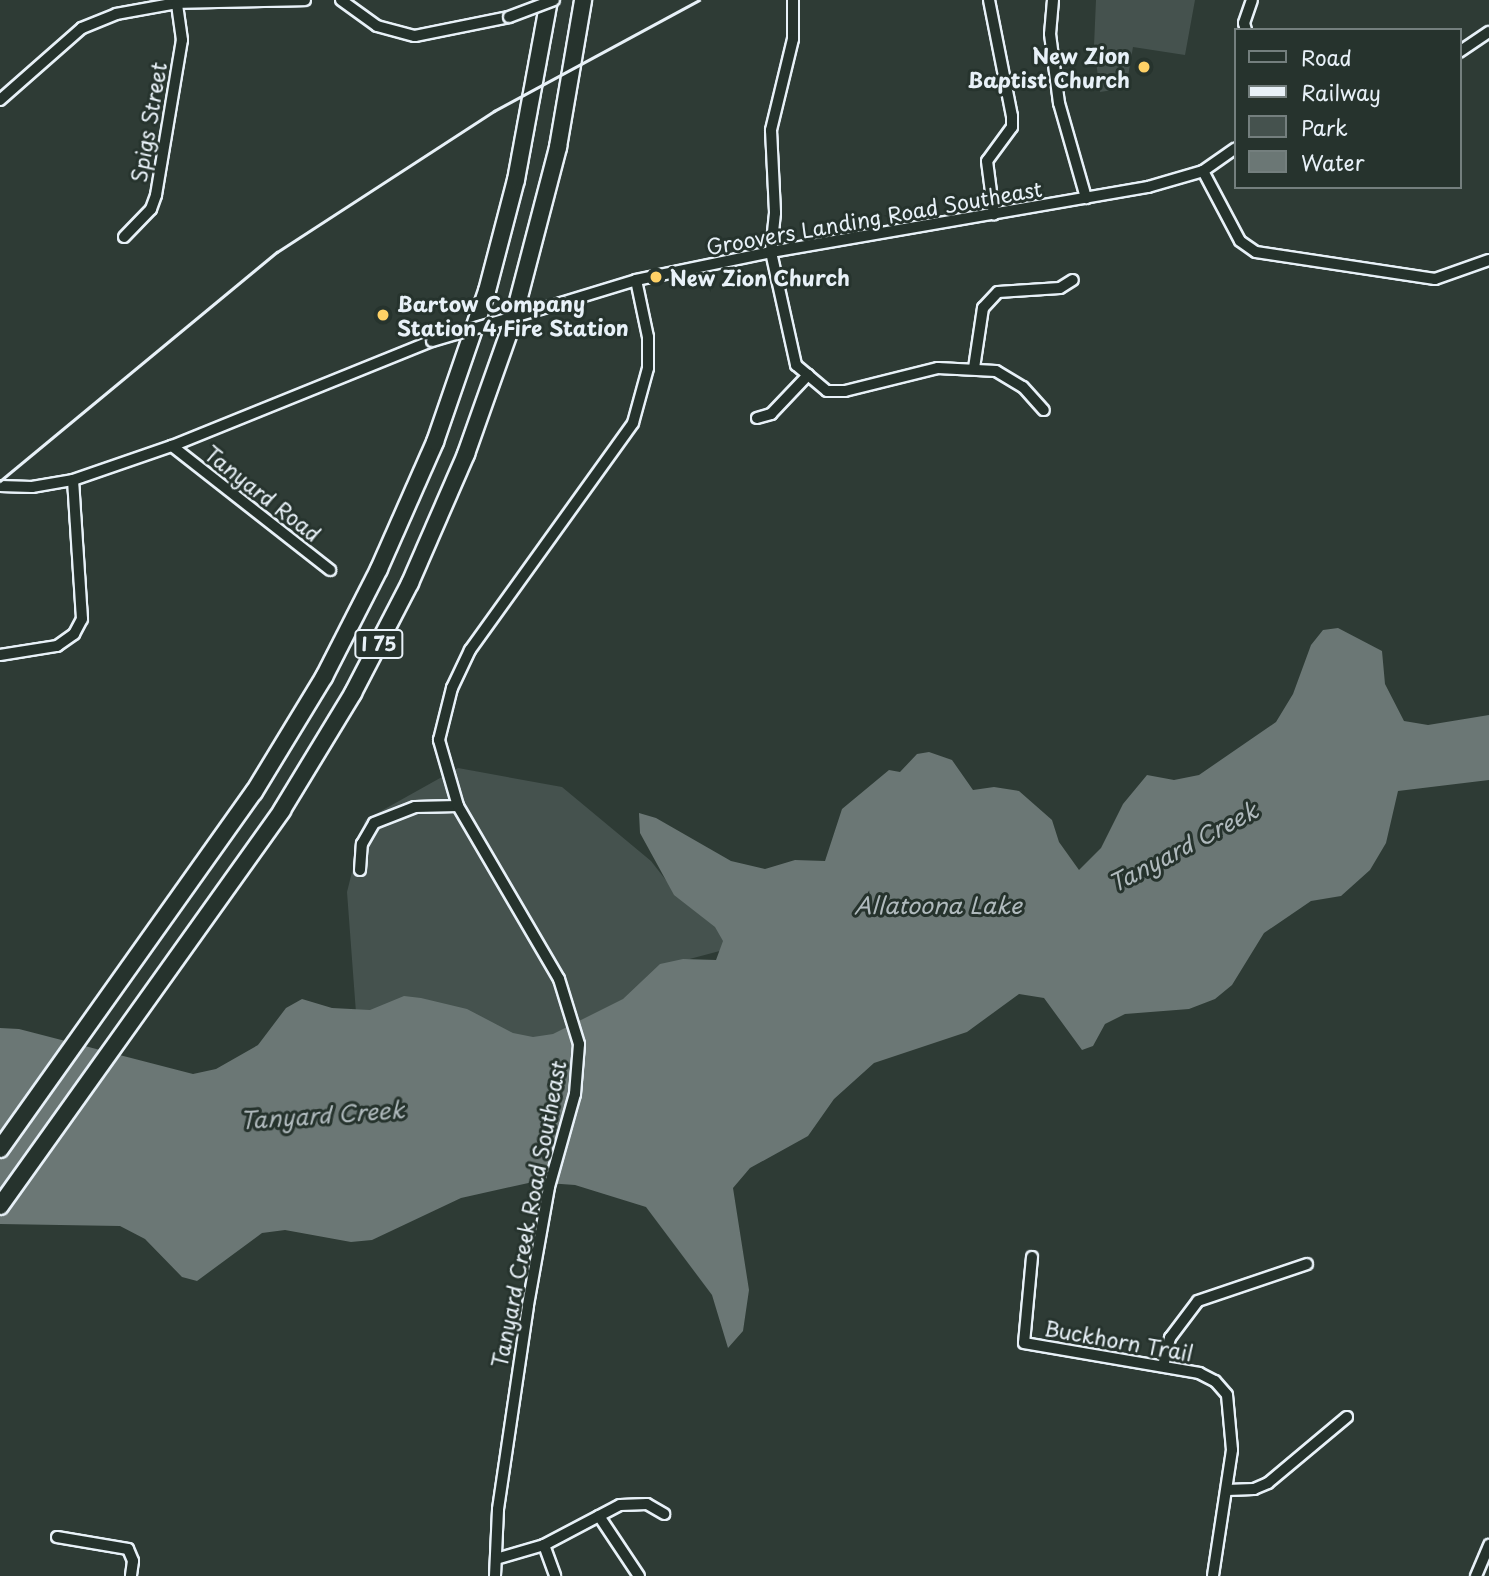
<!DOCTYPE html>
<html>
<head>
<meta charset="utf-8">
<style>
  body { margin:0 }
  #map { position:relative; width:1489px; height:1576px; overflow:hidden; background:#2e3b35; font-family:"Playpen Sans",sans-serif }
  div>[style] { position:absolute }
  .green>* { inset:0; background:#45524e }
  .water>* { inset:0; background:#6b7775 }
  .roads { filter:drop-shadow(2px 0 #e8f1f8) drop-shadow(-2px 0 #e8f1f8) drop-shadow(0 2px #e8f1f8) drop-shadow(0 -2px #e8f1f8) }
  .minor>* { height:10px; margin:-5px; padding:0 5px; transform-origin:5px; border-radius:5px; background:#26332d }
  .highway>* { height:16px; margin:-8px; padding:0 8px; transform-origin:8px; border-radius:8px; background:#26332d }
  .rail>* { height:2.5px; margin:-1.25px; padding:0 1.25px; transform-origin:1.25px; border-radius:1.25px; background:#e8f1f8 }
  .bridges { filter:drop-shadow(2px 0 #e8f1f8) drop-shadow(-2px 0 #e8f1f8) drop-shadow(0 2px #e8f1f8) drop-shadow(0 -2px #e8f1f8) }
  .minor-bridge>* { height:10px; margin:-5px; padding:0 5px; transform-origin:5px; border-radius:5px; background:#26332d }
  .dots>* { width:19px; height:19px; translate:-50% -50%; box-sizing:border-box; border:4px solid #26332d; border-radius:50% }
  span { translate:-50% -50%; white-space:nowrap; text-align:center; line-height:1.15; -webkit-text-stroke:6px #26332d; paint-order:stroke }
  .shield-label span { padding:2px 5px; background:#26332d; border:2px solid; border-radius:5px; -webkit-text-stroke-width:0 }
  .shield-label { font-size:19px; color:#e8f1f8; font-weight:700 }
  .poi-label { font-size:21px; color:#e8f1f8; font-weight:700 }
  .right { translate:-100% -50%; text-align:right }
  .left { translate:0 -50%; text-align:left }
  .street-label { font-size:21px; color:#e8f1f8 }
  .water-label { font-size:23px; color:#b0babd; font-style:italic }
  .legend { position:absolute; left:1234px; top:28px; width:228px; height:161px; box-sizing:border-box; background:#26332d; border:2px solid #747f7e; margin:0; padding:9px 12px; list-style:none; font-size:21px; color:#e8f1f8 }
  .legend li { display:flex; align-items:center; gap:14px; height:35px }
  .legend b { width:35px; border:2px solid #747f7e }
</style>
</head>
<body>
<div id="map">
  <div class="green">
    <i style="clip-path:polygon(1096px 0,1195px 0,1185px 55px,1133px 47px,1126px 88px,1100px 92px,1094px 46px)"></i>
    <i style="clip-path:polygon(458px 768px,562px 787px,651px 861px,676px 893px,719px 922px,731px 948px,667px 965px,595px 1023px,545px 1046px,356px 1013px,347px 892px,365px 820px)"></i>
  </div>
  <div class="water">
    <i style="clip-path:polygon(1338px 628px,1382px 651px,1385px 684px,1404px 721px,1428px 725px,1489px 715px,1489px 780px,1398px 791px,1386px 843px,1370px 870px,1341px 896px,1311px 901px,1264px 933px,1232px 985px,1215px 999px,1189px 1009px,1125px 1014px,1105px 1024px,1093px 1046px,1082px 1050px,1044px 998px,1019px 994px,967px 1032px,874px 1063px,834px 1099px,808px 1136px,750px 1168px,733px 1188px,749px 1290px,743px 1331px,728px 1348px,712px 1295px,646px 1207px,575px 1185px,533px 1182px,461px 1198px,372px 1240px,351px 1242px,285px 1230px,262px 1233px,197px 1281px,182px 1277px,145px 1239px,120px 1226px,0 1224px,0 1028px,19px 1029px,193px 1074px,216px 1069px,258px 1045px,286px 1008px,302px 999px,332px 1008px,370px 1010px,404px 996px,421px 998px,467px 1009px,513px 1033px,533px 1037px,553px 1034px,623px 999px,660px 964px,683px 959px,716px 960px,723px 941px,715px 927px,674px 895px,640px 833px,639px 813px,656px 818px,731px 861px,765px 869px,795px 860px,825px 861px,842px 809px,889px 770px,900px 772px,917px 754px,929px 752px,952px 760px,973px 790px,994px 787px,1019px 791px,1052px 820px,1059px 842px,1079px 870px,1101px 848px,1123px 804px,1147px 775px,1174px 780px,1199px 775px,1276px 722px,1293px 694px,1311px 645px,1323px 630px)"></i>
  </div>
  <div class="roads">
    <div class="minor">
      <i style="left:341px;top:0;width:44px;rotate:35.8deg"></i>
      <i style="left:377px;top:26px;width:39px;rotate:15deg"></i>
      <i style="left:415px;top:36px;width:96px;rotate:-11.4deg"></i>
      <i style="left:793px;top:0;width:39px;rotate:90deg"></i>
      <i style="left:793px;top:39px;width:94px;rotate:103.6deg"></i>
      <i style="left:771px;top:130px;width:83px;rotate:87.2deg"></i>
      <i style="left:775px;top:213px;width:39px;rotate:96deg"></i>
      <i style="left:771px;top:252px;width:116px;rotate:77.5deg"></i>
      <i style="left:796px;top:365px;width:40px;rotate:40deg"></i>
      <i style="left:827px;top:391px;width:18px"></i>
      <i style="left:845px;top:391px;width:96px;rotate:-13.9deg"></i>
      <i style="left:938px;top:368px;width:58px;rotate:3deg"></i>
      <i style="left:996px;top:371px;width:31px;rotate:31deg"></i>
      <i style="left:1023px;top:387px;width:31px;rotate:48deg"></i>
      <i style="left:989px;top:0;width:118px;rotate:78.8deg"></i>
      <i style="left:1012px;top:116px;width:11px;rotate:90deg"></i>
      <i style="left:1012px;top:127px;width:42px;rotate:126.3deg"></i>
      <i style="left:987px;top:161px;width:54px;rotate:82.6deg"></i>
      <i style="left:1053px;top:0;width:34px;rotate:95deg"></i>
      <i style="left:1050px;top:34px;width:70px;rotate:82.6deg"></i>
      <i style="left:1059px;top:103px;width:99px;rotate:74.1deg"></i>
      <i style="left:1246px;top:30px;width:7px;rotate:-106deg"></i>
      <i style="left:1244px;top:23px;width:24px;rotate:-71deg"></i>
      <i style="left:1459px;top:52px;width:36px;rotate:-34deg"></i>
      <i style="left:0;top:100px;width:109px;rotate:-41.3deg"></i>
      <i style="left:82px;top:28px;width:37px;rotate:-22deg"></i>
      <i style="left:116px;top:14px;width:62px;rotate:-10.2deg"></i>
      <i style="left:177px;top:3px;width:128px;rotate:-1.3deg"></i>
      <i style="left:1203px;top:171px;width:79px;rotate:62.1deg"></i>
      <i style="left:1240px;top:241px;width:19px;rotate:35deg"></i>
      <i style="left:1256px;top:252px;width:181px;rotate:8.6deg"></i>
      <i style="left:1435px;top:279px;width:57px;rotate:-19.4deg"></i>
      <i style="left:124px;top:237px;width:39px;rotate:-46deg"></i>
      <i style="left:151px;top:209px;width:15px;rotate:-70deg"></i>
      <i style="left:156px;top:195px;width:157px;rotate:-80.5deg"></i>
      <i style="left:182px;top:40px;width:37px;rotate:-98deg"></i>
      <i style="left:561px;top:303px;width:78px;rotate:-17deg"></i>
      <i style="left:636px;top:280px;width:138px;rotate:-11.7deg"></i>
      <i style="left:771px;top:252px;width:383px;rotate:-9.8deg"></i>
      <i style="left:1148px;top:187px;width:57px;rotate:-16.2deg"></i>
      <i style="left:1203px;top:171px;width:39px;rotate:-35deg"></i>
      <i style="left:974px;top:368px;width:61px;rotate:-81.5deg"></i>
      <i style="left:983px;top:308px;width:22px;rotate:-47deg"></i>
      <i style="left:998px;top:292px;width:62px;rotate:-3.7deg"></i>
      <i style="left:1060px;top:288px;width:15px;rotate:-32deg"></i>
      <i style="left:757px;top:418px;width:15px;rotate:-16deg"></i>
      <i style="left:771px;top:414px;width:54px;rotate:-46.5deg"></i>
      <i style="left:172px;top:446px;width:201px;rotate:38.1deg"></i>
      <i style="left:0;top:486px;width:32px;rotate:2deg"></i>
      <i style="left:32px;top:487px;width:42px;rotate:-9.7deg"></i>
      <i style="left:73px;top:480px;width:105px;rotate:-19deg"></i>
      <i style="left:172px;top:446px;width:280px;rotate:-22deg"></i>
      <i style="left:0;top:655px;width:58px;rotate:-9deg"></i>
      <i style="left:57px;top:646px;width:21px;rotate:-35deg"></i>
      <i style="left:74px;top:634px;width:17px;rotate:-62deg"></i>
      <i style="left:82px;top:619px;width:139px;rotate:-93.7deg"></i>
      <i style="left:360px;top:870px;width:26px;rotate:-86deg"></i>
      <i style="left:362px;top:844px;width:24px;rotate:-60deg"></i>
      <i style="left:374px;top:823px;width:44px;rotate:-21.3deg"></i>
      <i style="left:415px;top:807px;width:43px;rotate:-1.3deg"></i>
      <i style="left:1032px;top:1257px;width:86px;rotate:95.3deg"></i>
      <i style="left:1024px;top:1343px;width:178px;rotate:9.7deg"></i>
      <i style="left:1199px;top:1373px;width:18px;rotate:27deg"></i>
      <i style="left:1215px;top:1381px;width:18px;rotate:49deg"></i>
      <i style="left:1227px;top:1395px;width:55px;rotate:84.8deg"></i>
      <i style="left:1232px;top:1450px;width:127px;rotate:98.6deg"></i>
      <i style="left:1163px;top:1366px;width:29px;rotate:-76deg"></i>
      <i style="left:1170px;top:1338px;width:46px;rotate:-52.9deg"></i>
      <i style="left:1198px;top:1301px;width:115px;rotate:-18.7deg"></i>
      <i style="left:1227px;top:1490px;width:27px;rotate:-2deg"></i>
      <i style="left:1254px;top:1489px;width:15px;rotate:-23deg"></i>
      <i style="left:1268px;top:1483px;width:103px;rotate:-39.9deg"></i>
      <i style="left:599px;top:1516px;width:72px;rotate:56.3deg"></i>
      <i style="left:57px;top:1537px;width:72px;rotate:9.6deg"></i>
      <i style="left:128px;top:1549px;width:13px;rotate:67deg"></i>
      <i style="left:133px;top:1561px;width:15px;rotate:98deg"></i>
      <i style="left:544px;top:1545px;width:33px;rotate:70deg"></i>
      <i style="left:496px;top:1559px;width:50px;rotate:-16.3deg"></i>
      <i style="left:544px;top:1545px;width:86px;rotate:-27.8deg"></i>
      <i style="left:620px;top:1505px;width:27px;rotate:-2deg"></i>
      <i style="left:647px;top:1504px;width:20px;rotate:30deg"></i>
      <i style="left:495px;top:1576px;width:67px;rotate:-87.4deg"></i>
      <i style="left:498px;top:1509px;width:206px;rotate:-81.6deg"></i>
      <i style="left:528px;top:1305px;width:120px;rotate:-79.9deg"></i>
      <i style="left:549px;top:1187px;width:97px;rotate:-74.4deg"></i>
      <i style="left:575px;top:1094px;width:50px;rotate:-85.4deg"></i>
      <i style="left:579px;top:1044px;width:68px;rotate:-107.1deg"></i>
      <i style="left:559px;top:979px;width:200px;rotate:-120.3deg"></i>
      <i style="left:458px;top:806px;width:69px;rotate:-106.1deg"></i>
      <i style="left:439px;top:740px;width:54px;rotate:-76deg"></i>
      <i style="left:452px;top:688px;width:42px;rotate:-64.7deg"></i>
      <i style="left:470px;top:650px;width:279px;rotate:-54.3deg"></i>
      <i style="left:633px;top:423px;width:57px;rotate:-74.7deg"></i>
      <i style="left:648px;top:368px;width:31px;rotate:-90deg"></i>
      <i style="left:648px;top:337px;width:58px;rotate:-101.9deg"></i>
      <i style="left:1476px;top:1576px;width:34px;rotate:-67deg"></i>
    </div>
    <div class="highway">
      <i style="left:0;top:1149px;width:438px;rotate:-54.6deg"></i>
      <i style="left:254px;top:792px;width:135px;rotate:-58.7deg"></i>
      <i style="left:324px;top:677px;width:121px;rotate:-63deg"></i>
      <i style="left:379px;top:569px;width:139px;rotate:-66.2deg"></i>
      <i style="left:435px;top:442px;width:160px;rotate:-71deg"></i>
      <i style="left:487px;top:291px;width:115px;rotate:-75.4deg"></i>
      <i style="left:516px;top:180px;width:183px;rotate:-79.6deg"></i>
      <i style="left:0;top:1206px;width:486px;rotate:-54.5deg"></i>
      <i style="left:282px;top:810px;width:137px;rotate:-58.7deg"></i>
      <i style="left:353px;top:693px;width:124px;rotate:-62.6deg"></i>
      <i style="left:410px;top:583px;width:141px;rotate:-66.5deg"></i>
      <i style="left:466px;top:454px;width:138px;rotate:-70.5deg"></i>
      <i style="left:512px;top:324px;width:183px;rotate:-75.4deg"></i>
      <i style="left:558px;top:147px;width:149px;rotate:-80.3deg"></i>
    </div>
  </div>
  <div class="rail">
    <i style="left:0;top:481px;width:359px;rotate:-39.6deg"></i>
    <i style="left:277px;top:252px;width:259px;rotate:-33deg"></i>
    <i style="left:494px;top:111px;width:233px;rotate:-28.4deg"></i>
  </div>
  <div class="bridges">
    <div class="minor-bridge">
      <i style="left:509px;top:17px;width:48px;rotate:-20.7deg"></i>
      <i style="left:432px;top:341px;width:134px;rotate:-16.4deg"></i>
    </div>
  </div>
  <div class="dots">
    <i style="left:1144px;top:67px;background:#ffd166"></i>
    <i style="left:656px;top:277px;background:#ffd166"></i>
    <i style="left:383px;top:315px;background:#ffd166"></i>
  </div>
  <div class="shield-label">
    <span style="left:379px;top:644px">I 75</span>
  </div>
  <div class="poi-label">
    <span class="right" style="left:1130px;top:67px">New Zion<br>Baptist Church</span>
    <span class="left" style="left:670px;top:277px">New Zion Church</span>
    <span class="left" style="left:397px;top:315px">Bartow Company<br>Station 4 Fire Station</span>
  </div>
  <div class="street-label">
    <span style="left:148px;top:122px;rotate:-80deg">Spigs Street</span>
    <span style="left:874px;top:217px;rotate:-10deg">Groovers Landing Road Southeast</span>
    <span style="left:263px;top:493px;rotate:38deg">Tanyard Road</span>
    <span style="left:528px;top:1214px;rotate:-79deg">Tanyard Creek Road Southeast</span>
    <span style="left:1119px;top:1340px;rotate:10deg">Buckhorn Trail</span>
  </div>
  <div class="water-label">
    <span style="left:1183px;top:847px;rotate:-28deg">Tanyard Creek</span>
    <span style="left:938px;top:905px">Allatoona Lake</span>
    <span style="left:322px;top:1115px;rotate:-4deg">Tanyard Creek</span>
  </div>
  <ul class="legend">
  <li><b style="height:9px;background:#26332d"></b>Road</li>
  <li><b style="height:9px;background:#e8f1f8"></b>Railway</li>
  <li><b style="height:19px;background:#45524e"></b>Park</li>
  <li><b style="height:19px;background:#6b7775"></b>Water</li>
  </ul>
</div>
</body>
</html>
